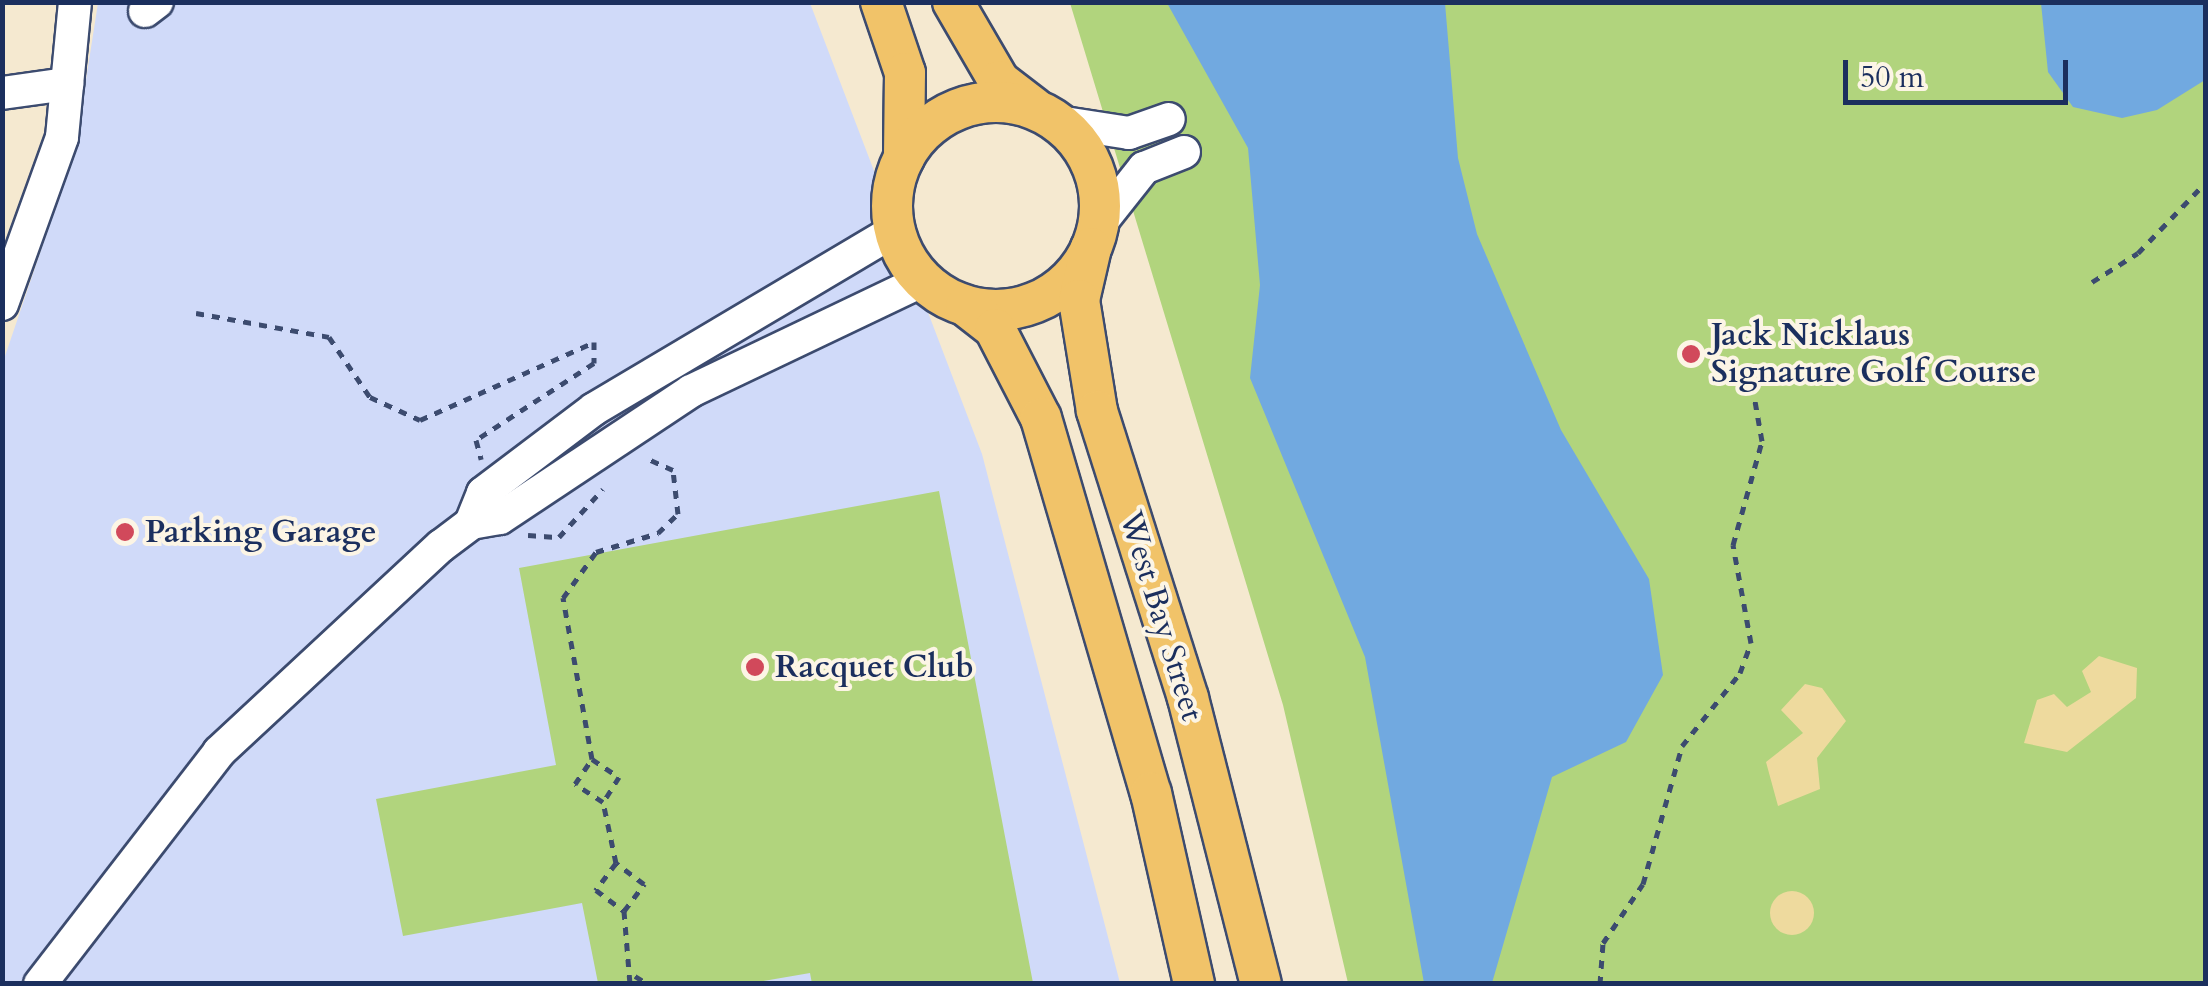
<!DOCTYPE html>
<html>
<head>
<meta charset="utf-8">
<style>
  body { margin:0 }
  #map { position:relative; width:2208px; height:986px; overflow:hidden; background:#f5e9d0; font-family:Cardo,serif }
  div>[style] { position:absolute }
  .built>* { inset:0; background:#d0daf9 }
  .green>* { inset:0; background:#b1d47d }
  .sand>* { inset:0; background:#eeda9e }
  .round { border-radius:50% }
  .water>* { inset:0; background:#71a9e0 }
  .path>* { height:5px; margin-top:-2.5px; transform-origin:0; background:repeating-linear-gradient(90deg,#3c4b6f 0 8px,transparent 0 16px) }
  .roads { filter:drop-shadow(2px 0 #3c4b6f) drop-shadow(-2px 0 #3c4b6f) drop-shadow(0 2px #3c4b6f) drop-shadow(0 -2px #3c4b6f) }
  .minor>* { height:32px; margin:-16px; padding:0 16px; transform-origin:16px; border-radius:16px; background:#fff }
  .major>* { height:40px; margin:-20px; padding:0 20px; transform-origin:20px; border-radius:20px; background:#f1c369 }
  .major>.ring { margin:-20px; padding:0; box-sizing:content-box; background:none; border:40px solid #f1c369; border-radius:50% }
  .dots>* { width:28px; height:28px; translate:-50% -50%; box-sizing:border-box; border:5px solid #fcf5e5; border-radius:50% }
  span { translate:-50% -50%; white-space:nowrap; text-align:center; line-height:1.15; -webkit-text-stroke:8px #fcf5e5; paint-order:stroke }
  .poi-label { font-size:32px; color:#1b2f5e; font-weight:700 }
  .left { translate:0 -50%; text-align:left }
  .street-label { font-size:32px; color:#1b2f5e }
  .frame { position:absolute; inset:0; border:5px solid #1b2f5e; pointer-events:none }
  .scale { position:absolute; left:1843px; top:60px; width:225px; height:45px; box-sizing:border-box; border:5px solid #1b2f5e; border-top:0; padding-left:12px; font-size:30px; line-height:35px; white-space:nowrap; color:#1b2f5e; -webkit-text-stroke:8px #fcf5e5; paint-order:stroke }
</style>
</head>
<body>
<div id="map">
  <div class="built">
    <i style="clip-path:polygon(98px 3px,810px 3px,982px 454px,1120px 983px,3px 984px,3px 362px,75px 150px)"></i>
  </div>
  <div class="green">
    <i style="clip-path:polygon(1070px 3px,2205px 3px,2205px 983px,1348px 983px,1283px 705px)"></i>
    <i style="clip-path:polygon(939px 491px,1033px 983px,812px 984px,810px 973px,751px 983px,598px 983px,582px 903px,403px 936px,376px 799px,556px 765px,519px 568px)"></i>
  </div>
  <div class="sand">
    <i style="clip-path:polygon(2099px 656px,2137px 668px,2136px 698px,2067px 752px,2024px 743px,2037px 700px,2054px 694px,2067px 707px,2091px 692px,2082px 671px)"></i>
    <i style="clip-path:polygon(1805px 684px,1822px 688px,1846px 721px,1817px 758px,1820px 789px,1778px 806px,1766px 762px,1803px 733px,1781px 710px)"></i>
    <i class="round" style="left:1770px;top:891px;width:44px;height:44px"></i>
  </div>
  <div class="water">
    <i style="clip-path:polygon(1167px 3px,1445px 3px,1458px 158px,1477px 234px,1561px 430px,1649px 579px,1663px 675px,1626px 742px,1552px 777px,1492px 983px,1424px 983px,1365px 657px,1250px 378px,1260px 285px,1248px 148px)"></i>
    <i style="clip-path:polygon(2041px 3px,2205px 3px,2205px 80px,2157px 110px,2122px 118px,2073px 107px,2048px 72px)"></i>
  </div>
  <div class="path">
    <i style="left:2092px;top:282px;width:54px;rotate:-32.2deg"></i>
    <i style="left:2138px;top:253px;width:98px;rotate:-46.2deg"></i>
    <i style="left:196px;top:313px;width:135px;rotate:10.2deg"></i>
    <i style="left:329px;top:337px;width:73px;rotate:55.7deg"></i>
    <i style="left:370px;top:397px;width:55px;rotate:24.7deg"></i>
    <i style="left:420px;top:420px;width:191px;rotate:-24.1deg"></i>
    <i style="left:594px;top:342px;width:21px;rotate:90deg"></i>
    <i style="left:594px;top:363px;width:141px;rotate:146.9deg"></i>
    <i style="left:476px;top:440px;width:20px;rotate:75deg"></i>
    <i style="left:528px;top:535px;width:31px;rotate:4deg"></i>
    <i style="left:559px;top:537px;width:65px;rotate:-47.5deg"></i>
    <i style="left:592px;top:759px;width:32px;rotate:34deg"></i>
    <i style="left:619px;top:777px;width:28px;rotate:122deg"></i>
    <i style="left:616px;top:863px;width:34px;rotate:127deg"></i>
    <i style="left:596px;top:890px;width:35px;rotate:37deg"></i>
    <i style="left:624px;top:911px;width:73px;rotate:85.3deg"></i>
    <i style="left:624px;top:911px;width:34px;rotate:-53deg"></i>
    <i style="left:644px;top:884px;width:35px;rotate:-143deg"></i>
    <i style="left:616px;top:863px;width:62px;rotate:-102deg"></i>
    <i style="left:603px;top:802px;width:33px;rotate:-147deg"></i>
    <i style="left:575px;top:784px;width:30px;rotate:-56deg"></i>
    <i style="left:592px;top:759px;width:164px;rotate:-100.2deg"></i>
    <i style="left:563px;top:598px;width:57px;rotate:-54.3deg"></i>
    <i style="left:596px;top:552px;width:65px;rotate:-17deg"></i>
    <i style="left:658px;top:533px;width:28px;rotate:-44deg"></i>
    <i style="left:678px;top:514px;width:44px;rotate:-96.5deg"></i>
    <i style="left:673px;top:470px;width:27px;rotate:-156deg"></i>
    <i style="left:635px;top:976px;width:15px;rotate:32deg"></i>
    <i style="left:1600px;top:984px;width:41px;rotate:-85.8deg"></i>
    <i style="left:1603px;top:943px;width:71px;rotate:-55.9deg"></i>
    <i style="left:1643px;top:884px;width:143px;rotate:-74.2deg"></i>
    <i style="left:1682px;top:746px;width:93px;rotate:-51.5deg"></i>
    <i style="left:1740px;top:673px;width:32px;rotate:-70deg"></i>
    <i style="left:1751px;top:643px;width:100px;rotate:-100.4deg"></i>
    <i style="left:1733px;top:545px;width:108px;rotate:-74.4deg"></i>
    <i style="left:1762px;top:441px;width:47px;rotate:-99.9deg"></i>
  </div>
  <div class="roads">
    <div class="minor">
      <i style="left:145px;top:11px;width:15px;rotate:-37deg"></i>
      <i style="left:2px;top:93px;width:66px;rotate:-7.9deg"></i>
      <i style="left:1058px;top:122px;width:72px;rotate:8.8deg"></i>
      <i style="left:1129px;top:133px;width:42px;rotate:-19.3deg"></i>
      <i style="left:1098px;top:226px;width:74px;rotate:-51.6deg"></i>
      <i style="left:1144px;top:168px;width:43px;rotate:-21.8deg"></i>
      <i style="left:2px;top:304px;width:177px;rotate:-70.2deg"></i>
      <i style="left:62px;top:137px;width:136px;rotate:-84.5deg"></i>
      <i style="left:471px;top:523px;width:32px;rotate:-68deg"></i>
      <i style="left:483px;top:493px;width:139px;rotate:-37.1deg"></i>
      <i style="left:594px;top:409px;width:350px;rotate:-30.7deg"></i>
      <i style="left:40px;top:984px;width:293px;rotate:-52.3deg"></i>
      <i style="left:219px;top:752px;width:303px;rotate:-42.9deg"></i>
      <i style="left:441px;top:546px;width:38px;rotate:-37deg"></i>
      <i style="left:471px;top:523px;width:29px;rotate:-10deg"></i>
      <i style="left:500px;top:518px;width:229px;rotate:-33.6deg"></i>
      <i style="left:691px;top:391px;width:258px;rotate:-25.5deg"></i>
    </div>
    <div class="major">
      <i style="left:881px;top:2px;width:75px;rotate:71.3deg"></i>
      <i style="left:905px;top:73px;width:85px;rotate:90.7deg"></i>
      <i style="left:953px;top:2px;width:91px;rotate:59.8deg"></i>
      <i style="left:999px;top:81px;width:44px;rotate:37.6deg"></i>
      <i class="ring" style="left:892px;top:102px;width:168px;height:168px"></i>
      <i style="left:1091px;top:248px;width:53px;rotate:103deg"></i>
      <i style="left:1079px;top:300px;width:112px;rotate:80.8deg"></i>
      <i style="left:1097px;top:411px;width:301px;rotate:72.4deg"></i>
      <i style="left:1188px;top:698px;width:295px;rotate:75.7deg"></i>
      <i style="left:966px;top:306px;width:37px;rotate:38deg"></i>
      <i style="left:995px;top:329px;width:100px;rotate:62.7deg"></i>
      <i style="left:1041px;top:418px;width:391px;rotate:73.7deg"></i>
      <i style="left:1151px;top:793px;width:196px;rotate:77.3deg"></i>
    </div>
  </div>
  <div class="dots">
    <i style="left:1691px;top:354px;background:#d1495b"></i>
    <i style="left:125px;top:532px;background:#d1495b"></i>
    <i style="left:755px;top:667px;background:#d1495b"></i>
  </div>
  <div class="poi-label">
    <span class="left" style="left:1711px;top:354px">Jack Nicklaus<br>Signature Golf Course</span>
    <span class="left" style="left:145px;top:532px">Parking Garage</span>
    <span class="left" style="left:775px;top:667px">Racquet Club</span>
  </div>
  <div class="street-label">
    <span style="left:1161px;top:616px;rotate:73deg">West Bay Street</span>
  </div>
  <div class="frame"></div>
  <div class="scale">50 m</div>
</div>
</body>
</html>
